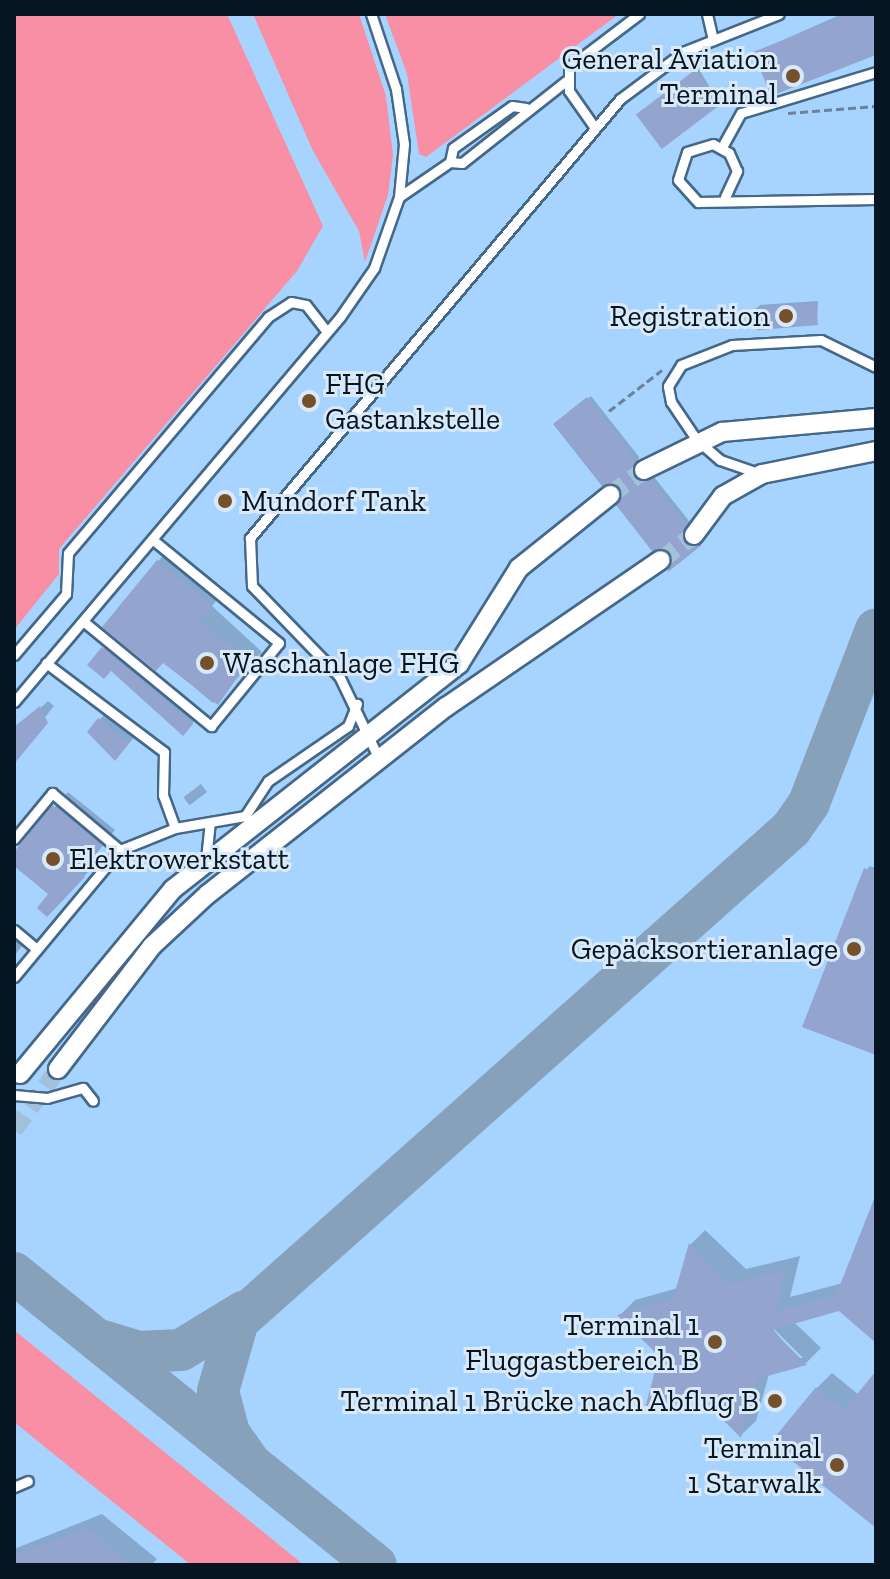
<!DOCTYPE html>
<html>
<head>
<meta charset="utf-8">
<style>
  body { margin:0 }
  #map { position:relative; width:890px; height:1579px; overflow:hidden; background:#bfdefc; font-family:"Zilla Slab",serif }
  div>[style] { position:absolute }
  .built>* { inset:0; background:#a7d3ff; transform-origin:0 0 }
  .green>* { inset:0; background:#f98fa4 }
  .shadow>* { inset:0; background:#0003; transform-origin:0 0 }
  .taxiway>* { height:42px; margin:-21px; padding:0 21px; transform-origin:21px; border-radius:21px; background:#88a1ba }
  .building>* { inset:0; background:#93a4cf; transform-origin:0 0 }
  .minor-tunnel>* { height:18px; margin-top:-9px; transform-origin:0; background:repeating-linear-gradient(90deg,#a3c0db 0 18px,transparent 0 27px) }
  .path>* { height:3px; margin-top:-1.5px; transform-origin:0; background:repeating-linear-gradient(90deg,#6b8299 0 8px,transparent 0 12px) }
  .roads { filter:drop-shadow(2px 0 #456889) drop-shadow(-2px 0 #456889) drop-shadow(0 2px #456889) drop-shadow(0 -2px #456889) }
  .service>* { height:9px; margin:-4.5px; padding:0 4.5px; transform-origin:4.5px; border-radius:4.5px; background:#fff }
  .minor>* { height:18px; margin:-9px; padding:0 9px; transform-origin:9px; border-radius:9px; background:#fff }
  .dots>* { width:22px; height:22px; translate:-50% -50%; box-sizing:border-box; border:4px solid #d9e9f8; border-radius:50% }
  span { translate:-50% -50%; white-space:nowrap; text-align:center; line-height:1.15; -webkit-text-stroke:6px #d9e9f8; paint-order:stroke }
  .poi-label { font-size:30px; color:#071522 }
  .right { translate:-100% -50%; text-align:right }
  .left { translate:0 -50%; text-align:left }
  .frame { position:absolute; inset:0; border:16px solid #071522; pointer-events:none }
</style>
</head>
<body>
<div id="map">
  <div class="built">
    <i style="left:14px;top:14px;width:862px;height:1551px"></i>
  </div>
  <div class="green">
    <i style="clip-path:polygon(14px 14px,227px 14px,323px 226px,297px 271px,59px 549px,59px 574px,14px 630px)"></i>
    <i style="clip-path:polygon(253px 14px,359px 14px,386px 96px,393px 155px,388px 195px,365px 262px,359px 231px,313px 151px)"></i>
    <i style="clip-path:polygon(385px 14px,619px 14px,426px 157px,419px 154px,407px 74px)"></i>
    <i style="clip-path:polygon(14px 1330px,299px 1561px,303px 1565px,191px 1565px,14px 1422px)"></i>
  </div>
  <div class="shadow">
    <i style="clip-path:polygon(842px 14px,876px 14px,876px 53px,756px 52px)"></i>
    <i style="clip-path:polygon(699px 69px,719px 103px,641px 112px)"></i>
    <i style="clip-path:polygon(818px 301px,817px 323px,757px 308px,760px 305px)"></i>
    <i style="clip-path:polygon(591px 396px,639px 457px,635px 473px,654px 477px,689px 521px,685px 538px,702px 542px,671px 567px,673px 551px,559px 421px)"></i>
    <i style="clip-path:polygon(171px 548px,223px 592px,212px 606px,262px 652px,213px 703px,163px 661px,158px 561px)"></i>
    <i style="clip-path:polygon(113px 639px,201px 713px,192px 724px,111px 669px,90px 664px)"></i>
    <i style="clip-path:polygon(48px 701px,54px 706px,14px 756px,14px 733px)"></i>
    <i style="clip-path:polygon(106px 713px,135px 736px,122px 752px,99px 720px)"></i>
    <i style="left:201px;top:784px;width:10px;height:22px;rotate:53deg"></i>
    <i style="clip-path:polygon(68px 792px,115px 830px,93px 858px,98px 862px,47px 914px,51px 894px,14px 864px,14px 855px)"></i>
    <i style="clip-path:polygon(869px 866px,876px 868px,876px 1053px,805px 1026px)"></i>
    <i style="clip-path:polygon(14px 928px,28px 939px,14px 956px)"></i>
    <i style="clip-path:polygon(evenodd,876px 1197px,876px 1340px,839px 1309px,794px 1322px,821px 1348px,806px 1363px,769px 1374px,756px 1421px,741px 1435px,620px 1315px,635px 1300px,678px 1288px,691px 1244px,705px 1230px,746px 1269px,800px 1256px,790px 1297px,843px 1283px,876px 1197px,767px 1322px,803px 1358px,797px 1358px,767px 1322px)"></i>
    <i style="clip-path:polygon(832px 1373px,859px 1395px,876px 1374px,876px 1526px,817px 1388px)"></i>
    <i style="clip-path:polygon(102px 1514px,157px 1559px,151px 1565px,14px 1565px,14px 1549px)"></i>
  </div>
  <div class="taxiway">
    <i style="left:14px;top:1273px;width:465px;rotate:38.9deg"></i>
    <i style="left:103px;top:1341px;width:37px;rotate:17deg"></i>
    <i style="left:138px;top:1352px;width:43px;rotate:-2.7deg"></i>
    <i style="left:181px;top:1350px;width:73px;rotate:-31.5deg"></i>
    <i style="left:250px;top:1463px;width:37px;rotate:-125deg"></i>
    <i style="left:229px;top:1433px;width:43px;rotate:-104.7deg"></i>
    <i style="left:218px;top:1391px;width:73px;rotate:-74.1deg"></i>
    <i style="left:238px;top:1321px;width:740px;rotate:-41.66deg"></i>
    <i style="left:791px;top:829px;width:32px;rotate:-55deg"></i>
    <i style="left:809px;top:803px;width:186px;rotate:-68.9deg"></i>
  </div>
  <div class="building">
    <i style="clip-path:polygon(849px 14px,876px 14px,876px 55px,771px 96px,753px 52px)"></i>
    <i style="left:695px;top:70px;width:43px;height:74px;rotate:53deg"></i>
    <i style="left:816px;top:303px;width:22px;height:61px;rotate:85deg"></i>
    <i style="clip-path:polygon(587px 397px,637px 461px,634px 476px,652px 480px,687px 525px,683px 540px,702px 545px,668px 572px,670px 553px,652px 551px,616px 505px,620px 488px,602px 486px,553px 424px)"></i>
    <i style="clip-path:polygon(157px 560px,212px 606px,200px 620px,249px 661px,218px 705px,163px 663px,156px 671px,102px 627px)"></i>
    <i style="clip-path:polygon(102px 647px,193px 724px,183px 736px,111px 671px,104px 679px,87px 665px)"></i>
    <i style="clip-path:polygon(40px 706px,48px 723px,14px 764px,14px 727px)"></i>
    <i style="clip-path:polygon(98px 718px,129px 743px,115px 761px,87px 732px)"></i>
    <i style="clip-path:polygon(52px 805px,102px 845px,80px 873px,85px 877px,47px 917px,37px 908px,48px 894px,14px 866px,14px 852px)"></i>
    <i style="clip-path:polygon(864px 868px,876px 872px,876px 1055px,802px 1027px)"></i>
    <i style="clip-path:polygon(876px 1194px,876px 1343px,839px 1311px,772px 1330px,807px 1365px,757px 1379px,741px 1438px,700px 1397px,644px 1412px,659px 1356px,617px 1315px,673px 1299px,689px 1243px,730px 1284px,786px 1270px,776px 1311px,836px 1295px)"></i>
    <i style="clip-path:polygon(876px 1371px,876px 1528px,770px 1443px,816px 1387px,844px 1410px)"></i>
    <i style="clip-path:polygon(87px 1528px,133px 1565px,14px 1565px,14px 1556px)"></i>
  </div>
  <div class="minor-tunnel">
    <i style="left:610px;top:495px;width:42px;rotate:-36.3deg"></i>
    <i style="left:661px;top:560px;width:41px;rotate:-37.1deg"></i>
    <i style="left:14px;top:1130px;width:75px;rotate:-54.2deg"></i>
  </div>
  <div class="path">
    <i style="left:788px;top:113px;width:88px;rotate:-4.5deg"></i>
    <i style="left:609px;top:411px;width:67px;rotate:-37.7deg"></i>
  </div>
  <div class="roads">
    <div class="service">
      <i style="left:707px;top:14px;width:27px;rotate:77deg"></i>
      <i style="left:595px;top:128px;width:45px;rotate:-125.1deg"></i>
      <i style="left:569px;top:91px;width:24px;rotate:-90deg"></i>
      <i style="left:569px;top:67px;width:88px;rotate:-37.1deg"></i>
      <i style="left:722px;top:147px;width:39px;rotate:-61deg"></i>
      <i style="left:741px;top:113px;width:141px;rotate:-16.9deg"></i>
      <i style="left:450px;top:162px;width:14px;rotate:-78deg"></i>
      <i style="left:453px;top:148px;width:72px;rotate:-35.4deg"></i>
      <i style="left:512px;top:106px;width:14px;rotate:8deg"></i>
      <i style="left:399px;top:197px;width:62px;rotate:-34.5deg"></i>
      <i style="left:450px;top:162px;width:12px;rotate:5deg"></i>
      <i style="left:462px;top:163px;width:132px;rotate:-38.3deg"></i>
      <i style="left:725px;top:197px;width:29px;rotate:-65deg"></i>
      <i style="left:737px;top:171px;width:20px;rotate:-114deg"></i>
      <i style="left:729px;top:153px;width:18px;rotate:-151deg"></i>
      <i style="left:713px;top:144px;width:27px;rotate:163deg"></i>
      <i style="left:687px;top:152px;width:29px;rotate:108deg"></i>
      <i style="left:678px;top:180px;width:30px;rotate:48deg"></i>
      <i style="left:698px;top:202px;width:178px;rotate:-1deg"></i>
      <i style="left:758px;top:473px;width:40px;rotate:-161.1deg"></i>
      <i style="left:720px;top:460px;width:32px;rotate:-139deg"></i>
      <i style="left:696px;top:439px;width:45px;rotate:-124deg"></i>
      <i style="left:671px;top:402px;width:16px;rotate:-101deg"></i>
      <i style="left:668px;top:386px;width:25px;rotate:-58deg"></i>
      <i style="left:681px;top:365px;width:55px;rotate:-21.4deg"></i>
      <i style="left:732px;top:345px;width:89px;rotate:-3.2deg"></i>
      <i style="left:821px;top:340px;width:61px;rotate:26.1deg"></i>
      <i style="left:83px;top:621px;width:166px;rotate:39.4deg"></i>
      <i style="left:211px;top:726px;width:107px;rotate:-50.7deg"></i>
      <i style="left:279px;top:643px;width:164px;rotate:-140.7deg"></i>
      <i style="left:14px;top:655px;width:80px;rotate:-49.6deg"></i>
      <i style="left:66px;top:594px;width:41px;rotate:-87.2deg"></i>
      <i style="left:68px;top:553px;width:309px;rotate:-49.7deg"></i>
      <i style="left:268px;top:317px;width:27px;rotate:-33deg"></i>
      <i style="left:291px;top:302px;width:15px;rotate:11deg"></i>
      <i style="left:306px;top:305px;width:34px;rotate:52deg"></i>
      <i style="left:46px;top:663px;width:148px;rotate:37deg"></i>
      <i style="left:164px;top:752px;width:43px;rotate:91.3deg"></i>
      <i style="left:163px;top:795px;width:35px;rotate:70deg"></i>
      <i style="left:14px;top:702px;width:504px;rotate:-49.74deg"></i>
      <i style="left:340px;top:317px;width:60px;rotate:-55.2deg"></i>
      <i style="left:374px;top:268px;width:75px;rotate:-70.6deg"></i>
      <i style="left:399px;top:197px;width:53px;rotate:-84.6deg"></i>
      <i style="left:404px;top:144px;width:56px;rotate:-98.3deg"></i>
      <i style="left:396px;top:89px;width:79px;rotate:-108.4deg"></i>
      <i style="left:379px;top:759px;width:92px;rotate:-115.7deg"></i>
      <i style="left:339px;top:676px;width:125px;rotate:-134deg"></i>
      <i style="left:252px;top:586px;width:48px;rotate:-92.4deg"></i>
      <i style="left:250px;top:538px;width:574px;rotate:-49.87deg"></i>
      <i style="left:620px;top:99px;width:79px;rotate:-36.7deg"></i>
      <i style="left:683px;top:52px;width:103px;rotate:-21.6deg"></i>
      <i style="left:14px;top:839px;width:60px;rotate:-50.4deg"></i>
      <i style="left:52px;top:793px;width:89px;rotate:40deg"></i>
      <i style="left:206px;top:859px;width:36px;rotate:-84deg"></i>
      <i style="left:14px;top:930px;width:30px;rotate:40deg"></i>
      <i style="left:14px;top:977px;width:165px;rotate:-50.2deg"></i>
      <i style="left:120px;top:850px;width:59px;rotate:-21.8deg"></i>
      <i style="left:175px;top:828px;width:71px;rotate:-9.7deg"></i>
      <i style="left:245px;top:816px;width:42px;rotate:-56.7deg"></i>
      <i style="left:268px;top:781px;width:97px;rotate:-34.5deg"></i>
      <i style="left:348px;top:726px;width:24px;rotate:-68deg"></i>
      <i style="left:14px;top:1095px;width:33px;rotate:5deg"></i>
      <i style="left:47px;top:1098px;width:37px;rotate:-16deg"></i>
      <i style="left:83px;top:1088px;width:16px;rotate:52deg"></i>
      <i style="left:14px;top:1487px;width:15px;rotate:-23deg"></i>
    </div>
    <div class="minor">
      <i style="left:644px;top:470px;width:87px;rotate:-26deg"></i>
      <i style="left:722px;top:432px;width:155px;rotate:-5.2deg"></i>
      <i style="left:694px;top:535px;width:49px;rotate:-53.4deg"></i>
      <i style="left:723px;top:496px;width:45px;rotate:-29.4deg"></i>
      <i style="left:762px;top:474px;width:116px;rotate:-11.4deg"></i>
      <i style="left:58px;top:1069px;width:155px;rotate:-52.6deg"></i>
      <i style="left:152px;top:946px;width:76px;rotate:-42.9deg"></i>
      <i style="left:208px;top:894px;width:303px;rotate:-38.2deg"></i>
      <i style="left:446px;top:707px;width:260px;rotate:-34.4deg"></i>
      <i style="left:20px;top:1074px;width:240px;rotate:-50.4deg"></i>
      <i style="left:173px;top:889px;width:364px;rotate:-38.2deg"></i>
      <i style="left:459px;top:664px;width:113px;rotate:-58deg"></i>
      <i style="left:519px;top:568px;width:117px;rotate:-38.7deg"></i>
    </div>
  </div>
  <div class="dots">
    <i style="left:793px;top:76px;background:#74512a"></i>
    <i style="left:786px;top:316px;background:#74512a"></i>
    <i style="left:309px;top:401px;background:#74512a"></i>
    <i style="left:225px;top:501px;background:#74512a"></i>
    <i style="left:207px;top:663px;background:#74512a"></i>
    <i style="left:53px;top:859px;background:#74512a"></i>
    <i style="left:854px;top:949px;background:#74512a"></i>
    <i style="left:715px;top:1342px;background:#74512a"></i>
    <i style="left:775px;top:1401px;background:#74512a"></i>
    <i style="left:837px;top:1465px;background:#74512a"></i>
  </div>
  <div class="poi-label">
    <span class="right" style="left:777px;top:76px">General Aviation<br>Terminal</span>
    <span class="right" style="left:770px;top:316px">Registration</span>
    <span class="left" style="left:325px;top:401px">FHG<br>Gastankstelle</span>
    <span class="left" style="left:241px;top:501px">Mundorf Tank</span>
    <span class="left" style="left:223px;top:663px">Waschanlage FHG</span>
    <span class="left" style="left:69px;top:859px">Elektrowerkstatt</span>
    <span class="right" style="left:838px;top:949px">Gepäcksortieranlage</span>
    <span class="right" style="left:699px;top:1342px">Terminal 1<br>Fluggastbereich B</span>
    <span class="right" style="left:759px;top:1401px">Terminal 1 Brücke nach Abflug B</span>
    <span class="right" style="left:821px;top:1465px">Terminal<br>1 Starwalk</span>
  </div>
  <div class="frame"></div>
</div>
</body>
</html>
